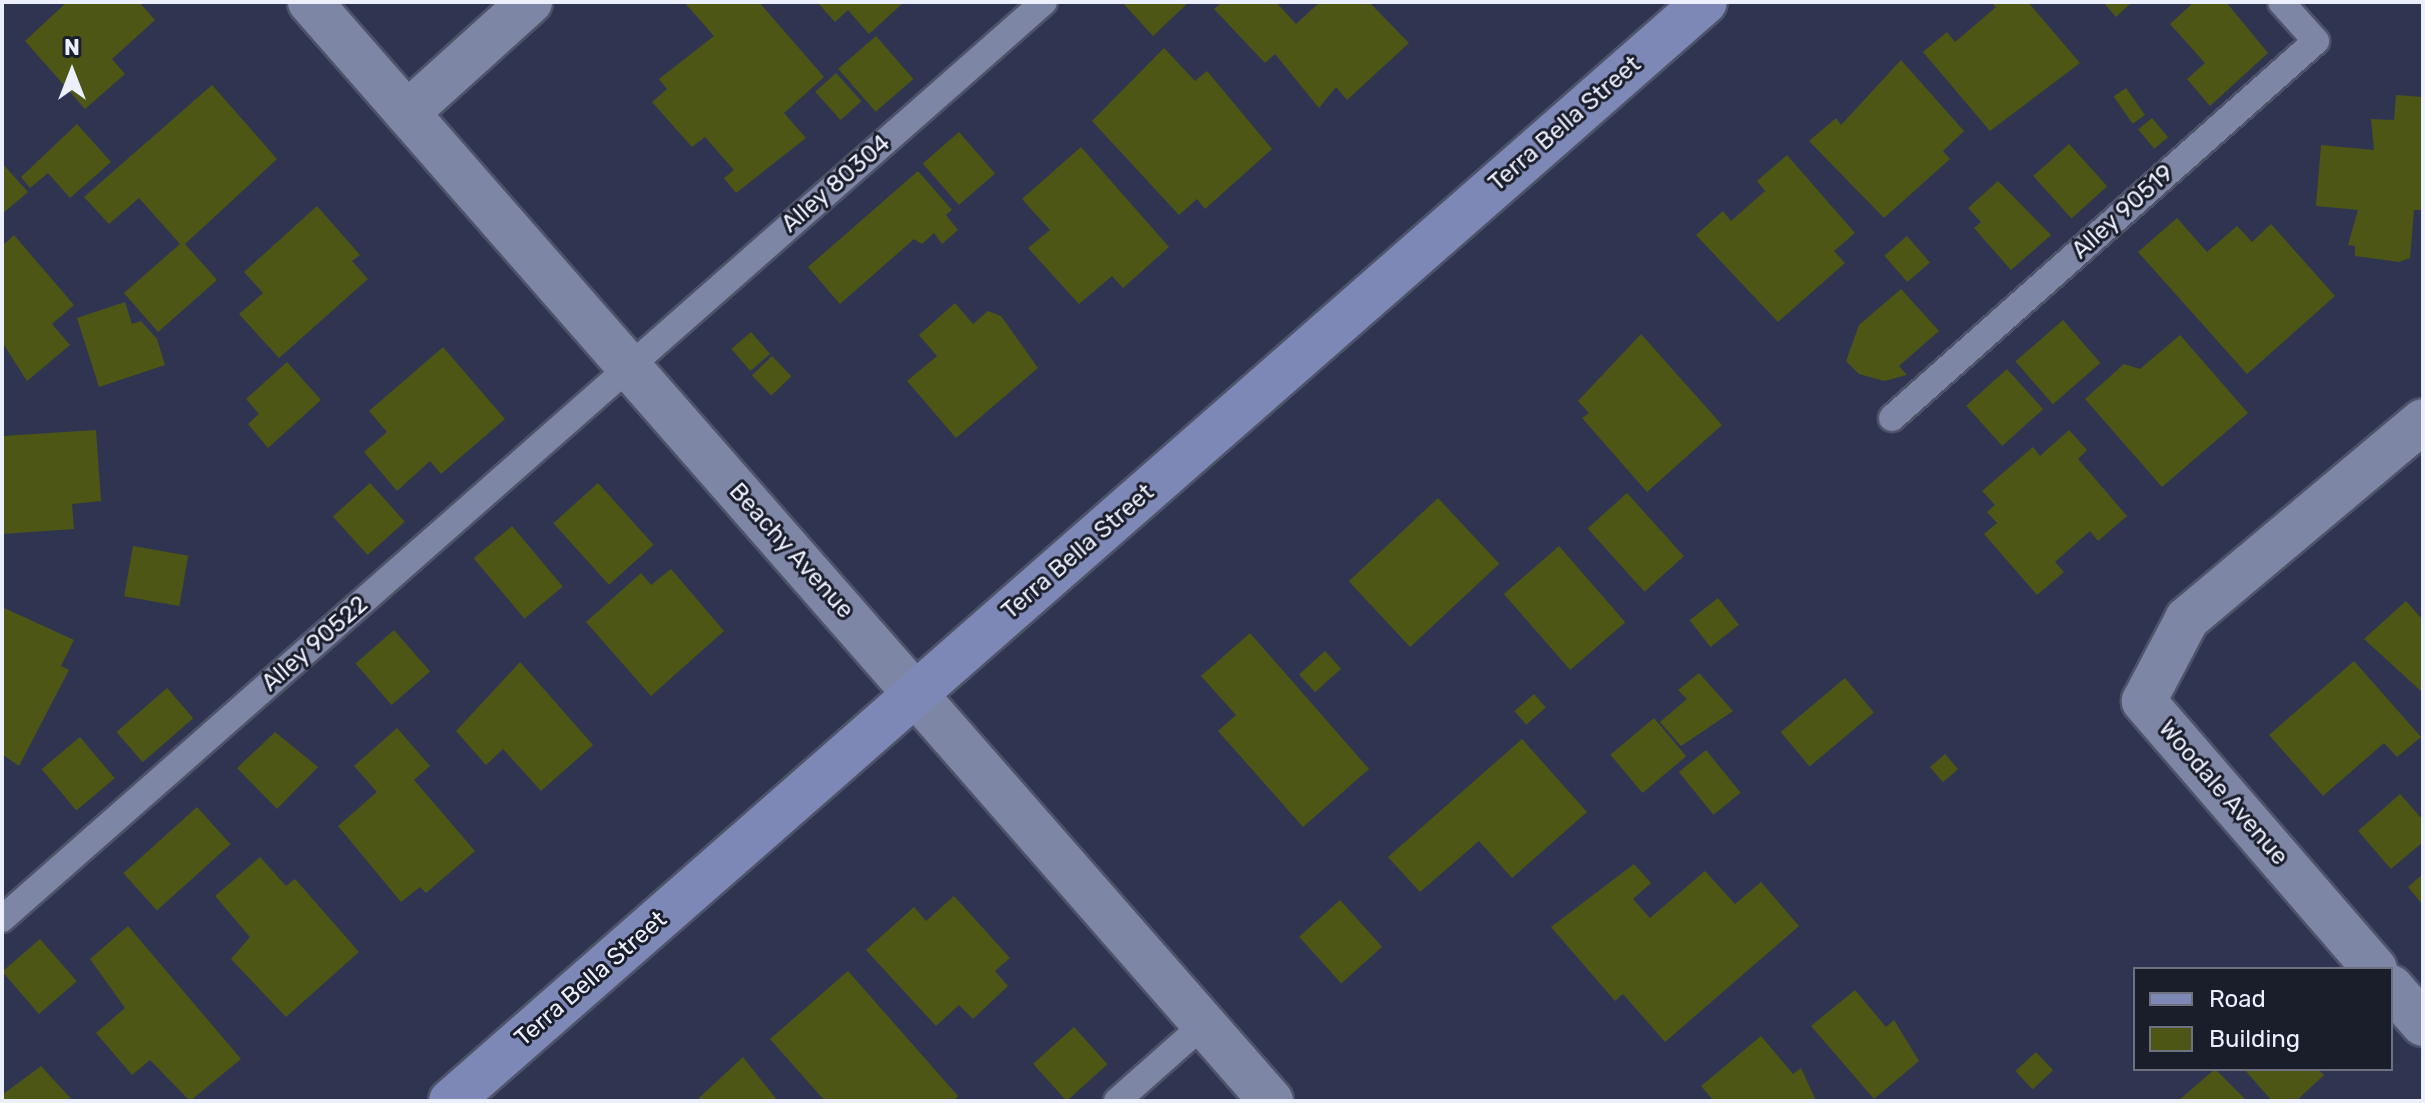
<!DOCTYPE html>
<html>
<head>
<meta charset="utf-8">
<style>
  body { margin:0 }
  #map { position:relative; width:2425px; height:1103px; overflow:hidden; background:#2f3550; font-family:Rubik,sans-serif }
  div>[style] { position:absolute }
  .building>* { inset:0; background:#4d5615; transform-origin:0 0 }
  .roads { filter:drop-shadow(2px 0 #4e5369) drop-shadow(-2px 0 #4e5369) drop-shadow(0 2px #4e5369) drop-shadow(0 -2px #4e5369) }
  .service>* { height:26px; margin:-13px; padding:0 13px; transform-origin:13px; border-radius:13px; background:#7e86a6 }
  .minor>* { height:44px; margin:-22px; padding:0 22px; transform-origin:22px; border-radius:22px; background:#7e86a6 }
  .tertiary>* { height:44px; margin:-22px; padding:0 22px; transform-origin:22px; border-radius:22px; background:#7e86a6 }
  .secondary>* { height:44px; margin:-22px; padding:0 22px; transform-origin:22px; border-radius:22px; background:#7e88b7 }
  span { translate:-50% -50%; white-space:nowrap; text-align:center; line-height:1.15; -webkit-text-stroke:6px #1a1d2a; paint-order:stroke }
  .street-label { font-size:24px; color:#ebeffe }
  .frame { position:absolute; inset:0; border:4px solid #ebeffe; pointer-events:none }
  .legend { position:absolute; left:2133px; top:967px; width:260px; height:104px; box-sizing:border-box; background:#1a1d2a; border:2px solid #6e717f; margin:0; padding:10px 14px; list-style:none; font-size:24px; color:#ebeffe }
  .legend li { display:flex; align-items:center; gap:16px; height:40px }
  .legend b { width:40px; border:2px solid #6e717f }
  .north { position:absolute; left:32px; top:32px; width:80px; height:80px; -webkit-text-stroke:6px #1a1d2a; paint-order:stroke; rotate:0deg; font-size:22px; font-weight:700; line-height:32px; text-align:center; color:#ebeffe }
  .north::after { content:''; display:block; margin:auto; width:28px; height:36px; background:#ebeffe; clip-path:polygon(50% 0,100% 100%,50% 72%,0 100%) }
</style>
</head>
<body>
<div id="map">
  <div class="building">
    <i style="clip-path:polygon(67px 2px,139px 2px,155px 20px,112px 59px,125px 74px,85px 109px,25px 41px)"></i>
    <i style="clip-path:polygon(684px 2px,759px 2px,824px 77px,784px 113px,806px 138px,736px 193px,724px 178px,734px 170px,705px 137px,692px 147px,652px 102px,667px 89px,659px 79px,714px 36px)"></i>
    <i style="clip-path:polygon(817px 2px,904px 2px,869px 34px,848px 10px,835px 22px)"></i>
    <i style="clip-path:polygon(1122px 2px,1189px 2px,1153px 36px)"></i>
    <i style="clip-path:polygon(1222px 2px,1276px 2px,1296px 24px,1320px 2px,1369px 2px,1409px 43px,1347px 100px,1336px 87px,1319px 108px,1275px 54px,1265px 63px,1214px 9px)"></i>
    <i style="clip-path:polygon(1991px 2px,2028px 2px,2080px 63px,1990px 131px,1923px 52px,1947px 32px,1955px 42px,1996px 7px)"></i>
    <i style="clip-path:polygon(2103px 2px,2132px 2px,2116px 17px)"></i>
    <i style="clip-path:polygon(2194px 2px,2226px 2px,2268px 53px,2210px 106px,2187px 79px,2205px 63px,2170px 24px)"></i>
    <i style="left:876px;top:36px;width:57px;height:50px;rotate:49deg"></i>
    <i style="clip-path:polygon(1164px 48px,1195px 81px,1207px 71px,1272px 149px,1205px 209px,1197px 199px,1179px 215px,1092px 121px)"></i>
    <i style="clip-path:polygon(1901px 60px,1964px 131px,1943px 151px,1950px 159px,1884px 218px,1809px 141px,1836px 118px,1841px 125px)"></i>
    <i style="left:836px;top:73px;width:38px;height:28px;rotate:48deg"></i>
    <i style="clip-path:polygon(212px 85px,277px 159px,185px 244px,217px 280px,158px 332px,124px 293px,180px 244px,139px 198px,109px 224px,84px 197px)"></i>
    <i style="left:2126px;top:88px;width:33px;height:15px;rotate:55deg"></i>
    <i style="clip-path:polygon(2396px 95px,2423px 97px,2423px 210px,2414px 210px,2410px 258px,2399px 262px,2355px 256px,2355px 246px,2348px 245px,2358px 210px,2316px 206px,2321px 145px,2374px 150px,2371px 119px,2394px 120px)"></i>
    <i style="left:2152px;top:118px;width:25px;height:18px;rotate:50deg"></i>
    <i style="clip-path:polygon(77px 124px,111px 162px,70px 198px,48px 173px,30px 188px,21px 177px)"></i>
    <i style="left:959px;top:132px;width:55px;height:48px;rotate:49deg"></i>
    <i style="left:2069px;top:144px;width:57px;height:48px;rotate:48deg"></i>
    <i style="clip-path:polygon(1081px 147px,1169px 247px,1123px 288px,1112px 276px,1079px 304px,1028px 248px,1050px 230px,1022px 199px)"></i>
    <i style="clip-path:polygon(1787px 155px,1855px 233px,1834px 251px,1845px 263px,1778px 322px,1696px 235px,1723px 211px,1731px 221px,1765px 191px,1757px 181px)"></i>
    <i style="clip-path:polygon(2px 163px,28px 192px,2px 214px)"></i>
    <i style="clip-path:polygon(918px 171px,952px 210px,946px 215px,958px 230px,942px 244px,934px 233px,922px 244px,914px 239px,840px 304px,808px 267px)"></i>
    <i style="clip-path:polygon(1998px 181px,2051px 235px,2011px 270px,1974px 228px,1981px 222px,1968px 208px)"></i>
    <i style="clip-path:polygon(317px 206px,360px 255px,352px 261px,368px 279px,279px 358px,239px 314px,263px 293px,244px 272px)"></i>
    <i style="clip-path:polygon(2177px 218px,2207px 252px,2237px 226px,2252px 242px,2271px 224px,2335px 296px,2247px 374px,2138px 252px)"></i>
    <i style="clip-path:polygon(14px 235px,74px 305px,52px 324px,70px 345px,27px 381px,2px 342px,2px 246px)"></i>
    <i style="left:1907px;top:236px;width:35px;height:30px;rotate:49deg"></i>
    <i style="clip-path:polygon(1901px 289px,1939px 331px,1899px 366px,1907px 375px,1884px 381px,1859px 374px,1846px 361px,1859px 325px)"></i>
    <i style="clip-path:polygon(125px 302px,132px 324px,141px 321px,157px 339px,165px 365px,99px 387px,77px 318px)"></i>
    <i style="clip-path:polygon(955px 303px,973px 324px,988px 311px,1001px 316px,1038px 368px,956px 438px,907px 381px,937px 356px,919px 335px)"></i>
    <i style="left:2063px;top:320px;width:57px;height:63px;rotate:49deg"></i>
    <i style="left:751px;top:332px;width:29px;height:26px;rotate:49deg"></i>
    <i style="clip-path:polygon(1641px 334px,1722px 425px,1647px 492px,1582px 418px,1589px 413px,1578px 401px)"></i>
    <i style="clip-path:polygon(2180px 335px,2248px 413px,2162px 487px,2085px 399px,2124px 364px,2140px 369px)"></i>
    <i style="clip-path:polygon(443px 347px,505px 419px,441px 474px,430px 461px,397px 491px,364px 452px,387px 432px,369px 411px)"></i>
    <i style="left:772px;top:356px;width:28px;height:28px;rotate:46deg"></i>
    <i style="clip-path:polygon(287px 362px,321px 400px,268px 448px,248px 424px,259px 414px,246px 399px)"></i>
    <i style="left:2007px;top:369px;width:54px;height:55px;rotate:48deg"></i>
    <i style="clip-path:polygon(96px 430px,101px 501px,72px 504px,74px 529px,2px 534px,2px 436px)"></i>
    <i style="clip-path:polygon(2069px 430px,2087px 450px,2078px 459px,2127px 516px,2098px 541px,2090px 531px,2055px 562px,2064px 572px,2037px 595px,1984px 534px,1997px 523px,1987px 512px,1995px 505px,1982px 491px,2033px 447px,2040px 456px)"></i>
    <i style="left:370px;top:483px;width:52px;height:50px;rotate:48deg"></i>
    <i style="left:598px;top:483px;width:83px;height:60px;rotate:48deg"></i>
    <i style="left:1627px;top:493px;width:85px;height:53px;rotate:48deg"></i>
    <i style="left:1438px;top:498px;width:90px;height:122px;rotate:47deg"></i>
    <i style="left:512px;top:526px;width:79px;height:50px;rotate:50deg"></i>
    <i style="left:133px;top:546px;width:56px;height:51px;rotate:10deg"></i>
    <i style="left:1559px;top:546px;width:101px;height:73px;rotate:49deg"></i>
    <i style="clip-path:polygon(671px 569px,724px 631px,651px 696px,586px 622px,641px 573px,651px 585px)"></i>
    <i style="left:1718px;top:598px;width:34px;height:36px;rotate:52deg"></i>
    <i style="clip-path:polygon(2406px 601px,2423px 620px,2423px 693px,2364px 639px)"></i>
    <i style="clip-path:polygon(2px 607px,74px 640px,61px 666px,69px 670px,19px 766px,2px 754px)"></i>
    <i style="left:394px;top:630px;width:55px;height:51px;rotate:49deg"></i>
    <i style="clip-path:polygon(1250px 633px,1369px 769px,1303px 827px,1218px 731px,1236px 715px,1201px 676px)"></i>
    <i style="left:1325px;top:651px;width:24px;height:35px;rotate:48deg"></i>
    <i style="clip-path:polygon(2354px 661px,2421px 737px,2397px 757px,2384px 743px,2323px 796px,2269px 735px)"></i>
    <i style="clip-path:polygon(520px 662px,593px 745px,541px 791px,503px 749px,486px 765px,456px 731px)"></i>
    <i style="clip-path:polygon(1699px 673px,1733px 711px,1681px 746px,1660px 722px,1687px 699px,1678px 690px)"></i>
    <i style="left:1845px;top:678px;width:45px;height:84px;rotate:50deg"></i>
    <i style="left:167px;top:688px;width:40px;height:67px;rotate:49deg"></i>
    <i style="left:1534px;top:694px;width:18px;height:26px;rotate:49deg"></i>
    <i style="left:1654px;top:718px;width:50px;height:57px;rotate:50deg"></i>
    <i style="clip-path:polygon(397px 728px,430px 766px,414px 780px,475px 851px,426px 893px,420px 887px,401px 902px,338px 826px,377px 792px,354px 766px)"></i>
    <i style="clip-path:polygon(275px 732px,318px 767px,277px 809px,237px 768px)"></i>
    <i style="left:80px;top:737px;width:54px;height:50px;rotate:50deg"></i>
    <i style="clip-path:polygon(1522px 739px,1587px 812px,1512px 878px,1479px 841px,1420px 892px,1388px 857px)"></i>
    <i style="left:1706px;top:750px;width:55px;height:35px;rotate:51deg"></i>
    <i style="left:1945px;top:754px;width:20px;height:20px;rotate:49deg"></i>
    <i style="clip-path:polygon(2400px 794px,2423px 820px,2423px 842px,2391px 869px,2358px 831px)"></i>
    <i style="left:197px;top:807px;width:50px;height:99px;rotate:48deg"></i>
    <i style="clip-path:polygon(260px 857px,286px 886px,295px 879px,359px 952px,286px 1017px,231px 959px,250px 937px,215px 896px)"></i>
    <i style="clip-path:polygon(1634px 864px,1651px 883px,1633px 899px,1650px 918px,1705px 871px,1735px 904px,1761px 882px,1799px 926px,1665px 1042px,1623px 994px,1615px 1001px,1551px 927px)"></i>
    <i style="clip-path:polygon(2423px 874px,2423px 905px,2408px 887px)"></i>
    <i style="clip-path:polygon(954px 896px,1010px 958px,995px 971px,1008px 986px,973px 1019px,959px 1005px,936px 1026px,866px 950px,914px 907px,926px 921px)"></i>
    <i style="left:1340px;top:900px;width:63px;height:55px;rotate:48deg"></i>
    <i style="clip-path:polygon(128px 926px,241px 1059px,190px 1101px,150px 1060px,132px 1075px,96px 1033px,125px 1008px,90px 959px)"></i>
    <i style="left:40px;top:939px;width:56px;height:50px;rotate:49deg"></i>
    <i style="clip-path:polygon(848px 971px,958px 1096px,953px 1101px,825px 1101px,770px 1039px)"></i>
    <i style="clip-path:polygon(1855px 990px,1886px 1027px,1894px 1020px,1919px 1061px,1874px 1099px,1811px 1026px)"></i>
    <i style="left:1074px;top:1027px;width:50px;height:55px;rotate:48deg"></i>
    <i style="clip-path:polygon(1761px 1036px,1793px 1074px,1801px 1068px,1816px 1101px,1714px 1101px,1701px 1086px)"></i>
    <i style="left:2036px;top:1052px;width:25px;height:28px;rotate:47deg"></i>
    <i style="clip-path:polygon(743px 1057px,778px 1101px,701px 1101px,699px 1098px)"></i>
    <i style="clip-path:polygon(41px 1066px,73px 1101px,2px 1101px,2px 1095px)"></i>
    <i style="clip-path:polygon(2215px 1069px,2247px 1101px,2178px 1101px)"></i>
    <i style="clip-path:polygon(2244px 1069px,2318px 1069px,2324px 1075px,2296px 1101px,2272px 1101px)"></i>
  </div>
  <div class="roads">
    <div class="service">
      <i style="left:1892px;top:418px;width:567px;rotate:-41.64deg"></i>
      <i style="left:2316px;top:41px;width:52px;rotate:-131.9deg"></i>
      <i style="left:2px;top:919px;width:1388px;rotate:-41.35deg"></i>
      <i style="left:1117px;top:1101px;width:116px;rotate:-41.5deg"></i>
    </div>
    <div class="minor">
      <i style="left:407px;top:113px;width:166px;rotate:-42.1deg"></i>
      <i style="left:2375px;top:969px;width:354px;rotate:-130.8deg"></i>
      <i style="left:2144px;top:701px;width:93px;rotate:-62.3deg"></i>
      <i style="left:2187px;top:619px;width:308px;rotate:-40deg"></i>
      <i style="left:2391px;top:987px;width:49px;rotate:49.1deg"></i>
    </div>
    <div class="tertiary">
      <i style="left:310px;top:2px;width:1460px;rotate:48.83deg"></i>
    </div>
    <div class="secondary">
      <i style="left:451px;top:1101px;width:1667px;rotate:-41.23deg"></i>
    </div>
  </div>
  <div class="street-label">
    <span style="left:1565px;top:124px;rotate:-41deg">Terra Bella Street</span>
    <span style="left:836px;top:184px;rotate:-41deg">Alley 80304</span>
    <span style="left:2123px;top:212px;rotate:-42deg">Alley 90519</span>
    <span style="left:791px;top:551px;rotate:48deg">Beachy Avenue</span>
    <span style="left:1078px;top:552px;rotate:-41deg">Terra Bella Street</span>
    <span style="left:315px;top:644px;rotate:-41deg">Alley 90522</span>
    <span style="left:2223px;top:793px;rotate:49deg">Woodale Avenue</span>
    <span style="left:591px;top:979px;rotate:-41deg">Terra Bella Street</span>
  </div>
  <div class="frame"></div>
  <ul class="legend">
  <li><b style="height:10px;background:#7e88b7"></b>Road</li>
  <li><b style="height:22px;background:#4d5615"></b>Building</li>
  </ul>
  <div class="north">N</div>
</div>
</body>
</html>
